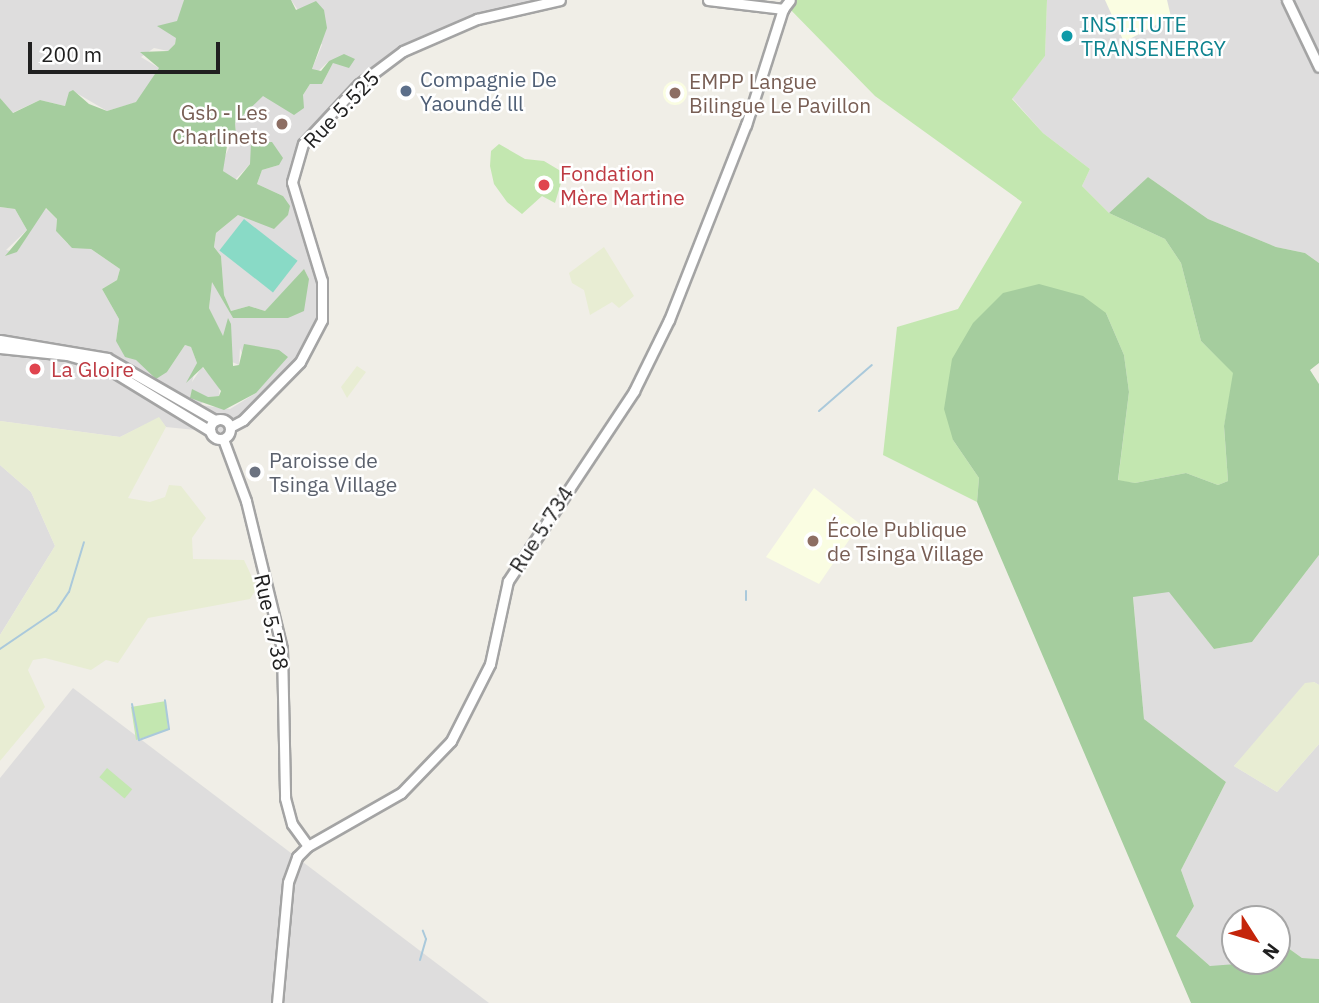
<!DOCTYPE html>
<html>
<head>
<meta charset="utf-8">
<style>
  body { margin:0 }
  #map { position:relative; width:1319px; height:1003px; overflow:hidden; background:#f0eee7; font-family:"IBM Plex Sans",sans-serif }
  div>[style] { position:absolute }
  .residential>* { inset:0; background:#dedddd }
  .education>* { inset:0; background:#fafde2 }
  .round { border-radius:50% }
  .farmland>* { inset:0; background:#e8edd3 }
  .grass>* { inset:0; background:#c3e7b0; transform-origin:0 0 }
  .forest>* { inset:0; background:#a5cd9e }
  .pitch>* { inset:0; background:#89dac6; transform-origin:0 0 }
  .stream>* { height:2px; margin:-1px; padding:0 1px; transform-origin:1px; border-radius:1px; background:#aac9db }
  .roads { filter:drop-shadow(2px 0 #a4a4a4) drop-shadow(-2px 0 #a4a4a4) drop-shadow(0 2px #a4a4a4) drop-shadow(0 -2px #a4a4a4) }
  .tertiary>* { height:9px; margin:-4.5px; padding:0 4.5px; transform-origin:4.5px; border-radius:4.5px; background:#fff }
  .tertiary>.ring { margin:-4.5px; padding:0; box-sizing:content-box; background:none; border:9px solid #fff; border-radius:50% }
  .dots>* { width:19px; height:19px; translate:-50% -50%; box-sizing:border-box; border:4px solid #fff; border-radius:50% }
  span { translate:-50% -50%; white-space:nowrap; text-align:center; line-height:1.15; -webkit-text-stroke:5px #fff; paint-order:stroke }
  .culture-label { font-size:21px; color:#0d838f }
  .left { translate:0 -50%; text-align:left }
  .service-label { font-size:21px; color:#4e5e75 }
  .education-label { font-size:21px; color:#785e54 }
  .right { translate:-100% -50%; text-align:right }
  .street-label { font-size:21px; color:#202020 }
  .health-label { font-size:21px; color:#be3a42 }
  .worship-label { font-size:21px; color:#5b616d }
  .north { position:absolute; left:1221px; top:905px; width:70px; height:70px; box-sizing:border-box; background:#fff; border:2px solid #a6a6a6; border-radius:50%; rotate:127deg; font-size:19px; font-weight:700; line-height:28px; text-align:center; color:#202020 }
  .north::after { content:''; display:block; margin:auto; width:24px; height:32px; background:#c4250b; clip-path:polygon(50% 0,100% 100%,50% 72%,0 100%) }
  .scale { position:absolute; left:28px; top:42px; width:192px; height:32px; box-sizing:border-box; border:4px solid #202020; border-top:0; padding-left:9px; font-size:21px; line-height:24px; white-space:nowrap; color:#202020; -webkit-text-stroke:5px #fff; paint-order:stroke }
</style>
</head>
<body>
<div id="map">
  <div class="residential">
    <i style="clip-path:polygon(0 0,184px 0,175px 44px,168px 51px,154px 48px,141px 57px,159px 68px,137px 102px,107px 111px,73px 91px,65px 106px,40px 100px,12px 113px,0 98px)"></i>
    <i style="clip-path:polygon(291px 0,557px 0,476px 17px,402px 50px,357px 83px,301px 146px,290px 178px,321px 286px,322px 318px,304px 356px,225px 433px,166px 427px,159px 418px,120px 437px,0 421px,0 207px,15px 209px,27px 230px,6px 250px,17px 252px,45px 208px,57px 219px,56px 231px,68px 244px,91px 249px,120px 269px,117px 280px,102px 289px,119px 319px,116px 341px,136px 360px,167px 372px,185px 345px,191px 347px,197px 363px,192px 382px,202px 367px,220px 385px,219px 396px,208px 397px,200px 405px,230px 409px,256px 393px,240px 348px,239px 365px,230px 361px,229px 320px,223px 338px,209px 308px,212px 280px,233px 318px,288px 318px,304px 270px,265px 311px,249px 306px,231px 311px,224px 295px,221px 256px,214px 247px,216px 233px,238px 215px,283px 196px,257px 184px,262px 170px,279px 165px,250px 164px,234px 181px,223px 171px,222px 162px,236px 134px,235px 123px,263px 95px,303px 95px,310px 84px,322px 84px,333px 63px,355px 59px,329px 61px,316px 73px,312px 69px,322px 45px)"></i>
    <i style="clip-path:polygon(1047px 0,1319px 0,1319px 263px,1305px 253px,1276px 247px,1208px 219px,1148px 177px,1109px 213px,1082px 186px,1090px 169px,1043px 133px,1012px 98px,1045px 56px)"></i>
    <i style="clip-path:polygon(0 465px,31px 492px,55px 546px,0 635px)"></i>
    <i style="clip-path:polygon(1319px 555px,1319px 685px,1314px 682px,1234px 766px,1277px 792px,1319px 744px,1319px 959px,1302px 958px,1277px 940px,1277px 919px,1235px 919px,1237px 961px,1230px 967px,1210px 966px,1176px 936px,1194px 906px,1181px 870px,1226px 782px,1144px 719px,1133px 596px,1169px 591px,1214px 649px,1252px 642px)"></i>
    <i style="clip-path:polygon(73px 688px,489px 1003px,0 1003px,0 778px)"></i>
  </div>
  <div class="education">
    <i style="clip-path:polygon(1105px 0,1167px 0,1171px 17px,1124px 42px)"></i>
    <i class="round" style="left:663px;top:81px;width:24px;height:24px"></i>
    <i style="clip-path:polygon(814px 488px,860px 524px,819px 584px,766px 557px)"></i>
  </div>
  <div class="farmland">
    <i style="clip-path:polygon(604px 247px,634px 296px,619px 308px,612px 302px,590px 315px,584px 290px,572px 283px,569px 273px)"></i>
    <i style="clip-path:polygon(357px 366px,366px 372px,347px 398px,341px 387px)"></i>
    <i style="clip-path:polygon(159px 417px,166px 427px,128px 498px,150px 502px,165px 497px,169px 485px,181px 486px,206px 518px,192px 538px,193px 559px,244px 560px,257px 588px,250px 599px,148px 618px,118px 663px,106px 660px,91px 670px,45px 658px,33px 660px,28px 670px,45px 707px,0 761px,0 635px,55px 546px,31px 492px,0 465px,0 421px,120px 437px)"></i>
    <i style="clip-path:polygon(1314px 682px,1319px 685px,1319px 744px,1277px 792px,1234px 766px,1305px 683px)"></i>
  </div>
  <div class="grass">
    <i style="clip-path:polygon(788px 0,1047px 0,1045px 56px,1012px 99px,1043px 133px,1090px 169px,1082px 186px,1109px 213px,1165px 239px,1181px 263px,1201px 341px,1234px 373px,1224px 427px,1228px 481px,1218px 485px,1186px 473px,1135px 483px,1118px 481px,1129px 392px,1124px 355px,1106px 313px,953px 440px,979px 478px,977px 502px,883px 455px,897px 327px,958px 309px,1022px 202px,875px 96px,785px 4px)"></i>
    <i style="clip-path:polygon(499px 144px,525px 159px,544px 161px,564px 173px,555px 203px,542px 196px,522px 214px,507px 202px,494px 184px,490px 166px,491px 151px)"></i>
    <i style="clip-path:polygon(166px 701px,168px 730px,136px 740px,131px 707px)"></i>
    <i style="left:107px;top:768px;width:33px;height:12px;rotate:40deg"></i>
  </div>
  <div class="forest">
    <i style="clip-path:polygon(184px 0,291px 0,296px 10px,316px 1px,324px 10px,327px 28px,312px 69px,321px 71px,329px 61px,344px 54px,355px 59px,349px 68px,333px 63px,322px 84px,310px 84px,303px 95px,304px 108px,294px 115px,263px 96px,235px 123px,236px 134px,227px 146px,223px 171px,237px 180px,250px 164px,251px 143px,272px 142px,283px 158px,279px 165px,262px 170px,257px 184px,283px 196px,290px 206px,288px 215px,274px 229px,238px 215px,216px 233px,214px 247px,221px 256px,224px 295px,231px 311px,249px 306px,265px 311px,304px 269px,309px 279px,304px 311px,288px 318px,233px 318px,212px 282px,209px 308px,223px 336px,228px 318px,231px 324px,233px 366px,239px 365px,244px 344px,279px 350px,288px 357px,256px 393px,224px 410px,190px 398px,192px 389px,208px 397px,219px 396px,221px 391px,203px 367px,186px 383px,197px 363px,191px 347px,185px 345px,167px 372px,156px 379px,136px 360px,125px 357px,116px 341px,119px 319px,102px 289px,117px 280px,120px 269px,91px 249px,72px 248px,56px 231px,57px 219px,46px 208px,17px 252px,5px 256px,27px 230px,15px 209px,0 207px,0 98px,13px 113px,40px 100px,65px 106px,69px 92px,73px 90px,89px 104px,107px 111px,136px 102px,159px 68px,140px 52px,168px 51px,175px 44px,176px 38px,157px 26px,177px 21px)"></i>
    <i style="clip-path:polygon(1148px 177px,1208px 219px,1276px 247px,1305px 253px,1319px 263px,1319px 363px,1310px 370px,1319px 384px,1319px 555px,1252px 642px,1214px 649px,1169px 592px,1133px 597px,1144px 719px,1226px 782px,1181px 870px,1194px 906px,1176px 936px,1210px 966px,1277px 961px,1277px 940px,1302px 958px,1319px 959px,1319px 1003px,1191px 1003px,977px 502px,979px 478px,953px 440px,944px 409px,952px 359px,973px 323px,1003px 293px,1039px 284px,1083px 296px,1106px 313px,1124px 355px,1129px 392px,1118px 480px,1135px 483px,1186px 473px,1218px 485px,1228px 481px,1224px 426px,1233px 373px,1201px 341px,1181px 263px,1165px 239px,1109px 213px)"></i>
  </div>
  <div class="pitch">
    <i style="left:244px;top:219px;width:68px;height:40px;rotate:38deg"></i>
  </div>
  <div class="stream">
    <i style="left:819px;top:411px;width:70px;rotate:-41deg"></i>
    <i style="left:746px;top:591px;width:9px;rotate:90deg"></i>
    <i style="left:0;top:649px;width:68px;rotate:-34.2deg"></i>
    <i style="left:56px;top:611px;width:23px;rotate:-56deg"></i>
    <i style="left:69px;top:592px;width:52px;rotate:-73.3deg"></i>
    <i style="left:132px;top:704px;width:37px;rotate:79deg"></i>
    <i style="left:139px;top:740px;width:32px;rotate:-20deg"></i>
    <i style="left:169px;top:729px;width:29px;rotate:-98deg"></i>
    <i style="left:420px;top:960px;width:22px;rotate:-74deg"></i>
    <i style="left:426px;top:939px;width:9px;rotate:-111deg"></i>
  </div>
  <div class="roads">
    <div class="tertiary">
      <i style="left:708px;top:0;width:76px;rotate:6.8deg"></i>
      <i style="left:783px;top:9px;width:11px;rotate:-52deg"></i>
      <i style="left:1287px;top:0;width:74px;rotate:64.5deg"></i>
      <i style="left:0;top:340px;width:109px;rotate:9.5deg"></i>
      <i style="left:107px;top:358px;width:125px;rotate:29.9deg"></i>
      <i style="left:0;top:348px;width:67px;rotate:6deg"></i>
      <i style="left:67px;top:355px;width:36px;rotate:16deg"></i>
      <i style="left:102px;top:365px;width:127px;rotate:31.4deg"></i>
      <i class="ring" style="left:210px;top:419px;width:11px;height:11px"></i>
      <i style="left:230px;top:427px;width:15px;rotate:-28deg"></i>
      <i style="left:243px;top:420px;width:81px;rotate:-45.5deg"></i>
      <i style="left:300px;top:362px;width:47px;rotate:-62.4deg"></i>
      <i style="left:322px;top:320px;width:39px;rotate:-90deg"></i>
      <i style="left:322px;top:281px;width:103px;rotate:-106.9deg"></i>
      <i style="left:292px;top:182px;width:40px;rotate:-74deg"></i>
      <i style="left:303px;top:144px;width:82px;rotate:-47deg"></i>
      <i style="left:359px;top:84px;width:55px;rotate:-36.9deg"></i>
      <i style="left:403px;top:51px;width:81px;rotate:-23.4deg"></i>
      <i style="left:477px;top:19px;width:85px;rotate:-12.9deg"></i>
      <i style="left:223px;top:439px;width:66px;rotate:69.6deg"></i>
      <i style="left:246px;top:501px;width:152px;rotate:76.3deg"></i>
      <i style="left:282px;top:649px;width:149px;rotate:88.8deg"></i>
      <i style="left:285px;top:798px;width:27px;rotate:75deg"></i>
      <i style="left:292px;top:824px;width:27px;rotate:54deg"></i>
      <i style="left:277px;top:1003px;width:121px;rotate:-84.8deg"></i>
      <i style="left:288px;top:882px;width:27px;rotate:-70deg"></i>
      <i style="left:297px;top:857px;width:16px;rotate:-45deg"></i>
      <i style="left:308px;top:846px;width:107px;rotate:-29.7deg"></i>
      <i style="left:401px;top:793px;width:72px;rotate:-46.1deg"></i>
      <i style="left:451px;top:741px;width:86px;rotate:-63.1deg"></i>
      <i style="left:490px;top:664px;width:85px;rotate:-77.8deg"></i>
      <i style="left:508px;top:581px;width:228px;rotate:-56.4deg"></i>
      <i style="left:634px;top:391px;width:79px;rotate:-63.8deg"></i>
      <i style="left:669px;top:320px;width:210px;rotate:-68.5deg"></i>
      <i style="left:746px;top:125px;width:122px;rotate:-72.3deg"></i>
    </div>
  </div>
  <div class="dots">
    <i style="left:1067px;top:36px;background:#0f9aa8"></i>
    <i style="left:406px;top:91px;background:#5c6f8a"></i>
    <i style="left:675px;top:93px;background:#8d6e63"></i>
    <i style="left:282px;top:124px;background:#8d6e63"></i>
    <i style="left:544px;top:185px;background:#e0444e"></i>
    <i style="left:35px;top:369px;background:#e0444e"></i>
    <i style="left:255px;top:472px;background:#6b7280"></i>
    <i style="left:813px;top:541px;background:#8d6e63"></i>
  </div>
  <div class="culture-label">
    <span class="left" style="left:1081px;top:36px">INSTITUTE<br>TRANSENERGY</span>
  </div>
  <div class="service-label">
    <span class="left" style="left:420px;top:91px">Compagnie De<br>Yaoundé lll</span>
  </div>
  <div class="education-label">
    <span class="left" style="left:689px;top:93px">EMPP Langue<br>Bilingue Le Pavillon</span>
    <span class="right" style="left:268px;top:124px">Gsb - Les<br>Charlinets</span>
    <span class="left" style="left:827px;top:541px">École Publique<br>de Tsinga Village</span>
  </div>
  <div class="street-label">
    <span style="left:341px;top:109px;rotate:-46deg">Rue 5.525</span>
    <span style="left:541px;top:529px;rotate:-57deg">Rue 5.734</span>
    <span style="left:272px;top:622px;rotate:78deg">Rue 5.738</span>
  </div>
  <div class="health-label">
    <span class="left" style="left:560px;top:185px">Fondation<br>Mère Martine</span>
    <span class="left" style="left:51px;top:369px">La Gloire</span>
  </div>
  <div class="worship-label">
    <span class="left" style="left:269px;top:472px">Paroisse de<br>Tsinga Village</span>
  </div>
  <div class="north">N</div>
  <div class="scale">200 m</div>
</div>
</body>
</html>
